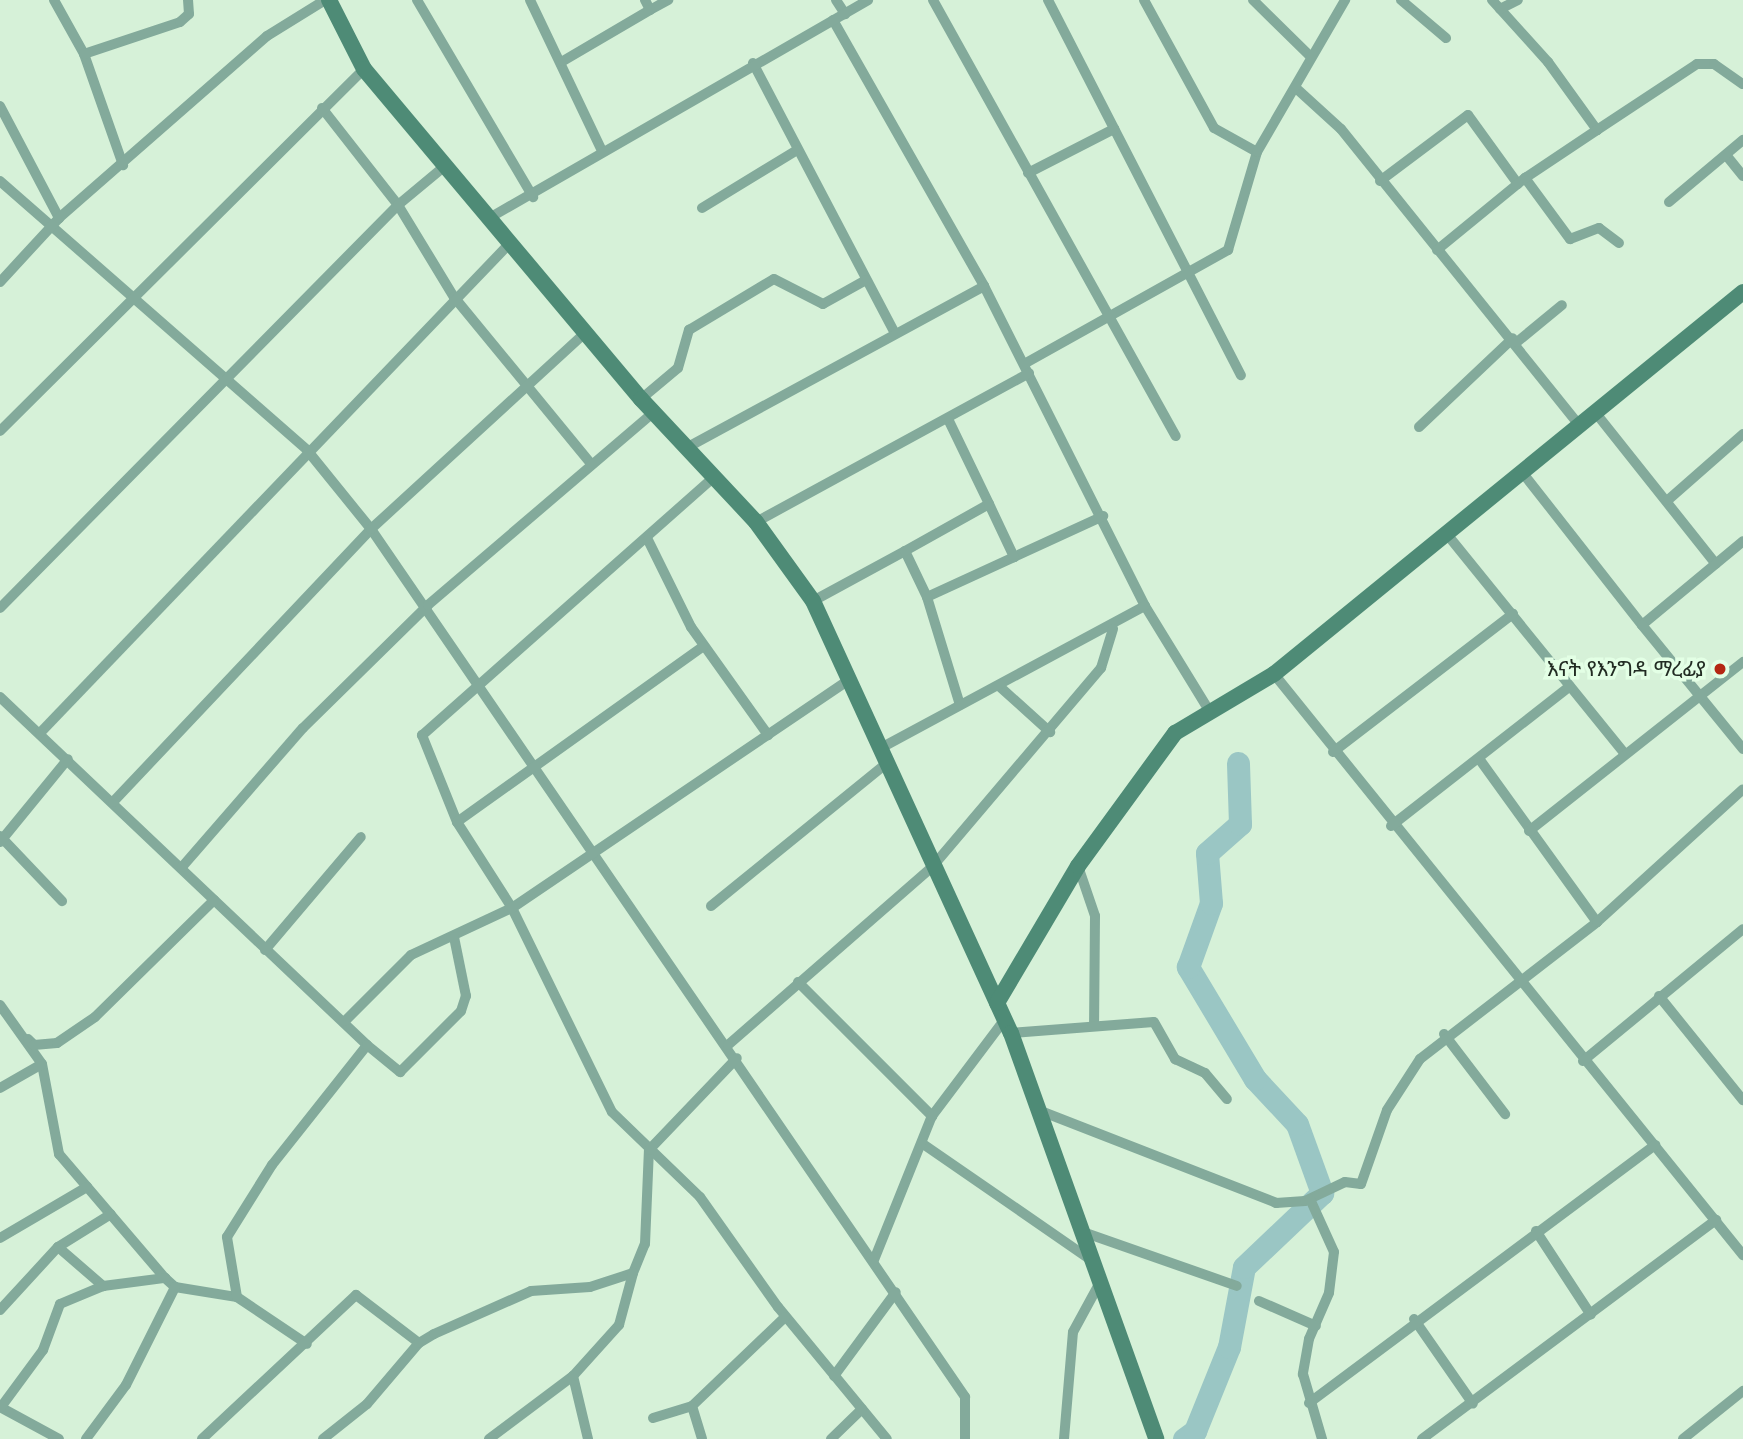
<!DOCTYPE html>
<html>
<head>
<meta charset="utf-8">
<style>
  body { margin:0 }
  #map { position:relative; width:1743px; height:1439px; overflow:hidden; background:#d6f1d8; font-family:"DM Sans","Noto Sans Ethiopic",sans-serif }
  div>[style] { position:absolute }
  .river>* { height:23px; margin:-11.5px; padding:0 11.5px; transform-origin:11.5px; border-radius:11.5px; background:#9ac6c4 }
  .street>* { height:10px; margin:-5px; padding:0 5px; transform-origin:5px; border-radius:5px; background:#83aa9b }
  .secondary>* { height:16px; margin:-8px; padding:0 8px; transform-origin:8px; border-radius:8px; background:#4e8b76 }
  .dots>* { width:19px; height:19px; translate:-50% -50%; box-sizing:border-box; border:4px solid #e3ffe5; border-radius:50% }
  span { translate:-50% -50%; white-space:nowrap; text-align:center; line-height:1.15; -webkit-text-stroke:7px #e3ffe5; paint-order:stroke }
  .poi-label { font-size:21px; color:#222c23 }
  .right { translate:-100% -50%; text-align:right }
</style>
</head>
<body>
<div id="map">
  <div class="river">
    <i style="left:1184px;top:1439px;width:14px;rotate:-36deg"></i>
    <i style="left:1195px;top:1431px;width:91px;rotate:-68deg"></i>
    <i style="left:1229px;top:1347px;width:81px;rotate:-79.4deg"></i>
    <i style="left:1244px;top:1267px;width:108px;rotate:-43.5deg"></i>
    <i style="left:1322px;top:1193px;width:73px;rotate:-109.9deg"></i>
    <i style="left:1297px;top:1124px;width:62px;rotate:-133deg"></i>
    <i style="left:1255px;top:1079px;width:131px;rotate:-120.9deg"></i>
    <i style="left:1188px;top:967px;width:68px;rotate:-70.2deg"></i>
    <i style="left:1211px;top:903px;width:50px;rotate:-94.6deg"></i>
    <i style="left:1207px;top:853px;width:44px;rotate:-41.3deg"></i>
    <i style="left:1240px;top:824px;width:61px;rotate:-91.9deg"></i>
  </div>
  <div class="street">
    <i style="left:54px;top:0;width:62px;rotate:60.9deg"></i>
    <i style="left:84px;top:54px;width:118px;rotate:70.6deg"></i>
    <i style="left:417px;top:0;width:229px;rotate:59.5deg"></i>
    <i style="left:530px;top:0;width:165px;rotate:64.5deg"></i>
    <i style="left:645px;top:0;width:11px;rotate:63deg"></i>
    <i style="left:650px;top:10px;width:21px;rotate:-29deg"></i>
    <i style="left:836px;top:0;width:17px;rotate:57deg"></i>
    <i style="left:933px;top:0;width:499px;rotate:60.9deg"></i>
    <i style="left:1048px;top:0;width:422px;rotate:62.8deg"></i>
    <i style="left:1144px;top:0;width:146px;rotate:61.3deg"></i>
    <i style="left:1214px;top:128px;width:49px;rotate:29.2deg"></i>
    <i style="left:1253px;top:0;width:81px;rotate:44.5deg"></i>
    <i style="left:1401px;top:0;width:59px;rotate:40.2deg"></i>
    <i style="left:1492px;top:0;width:84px;rotate:47.9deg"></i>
    <i style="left:1548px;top:62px;width:84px;rotate:54.2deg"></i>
    <i style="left:1597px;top:130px;width:120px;rotate:-33.4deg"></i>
    <i style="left:1697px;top:64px;width:17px"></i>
    <i style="left:1714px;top:64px;width:35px;rotate:35deg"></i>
    <i style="left:1500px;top:9px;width:20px;rotate:-27deg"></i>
    <i style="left:833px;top:20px;width:306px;rotate:60.4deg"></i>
    <i style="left:984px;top:286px;width:358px;rotate:63.3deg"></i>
    <i style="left:1145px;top:606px;width:121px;rotate:58.5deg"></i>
    <i style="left:84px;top:54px;width:101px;rotate:-18.4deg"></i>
    <i style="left:180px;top:22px;width:12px;rotate:-42deg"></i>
    <i style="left:189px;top:14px;width:14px;rotate:-94deg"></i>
    <i style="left:563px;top:61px;width:101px;rotate:-30.4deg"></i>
    <i style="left:753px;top:63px;width:305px;rotate:62.3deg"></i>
    <i style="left:1297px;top:89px;width:59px;rotate:42.3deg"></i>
    <i style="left:1341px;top:129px;width:380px;rotate:51.2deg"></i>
    <i style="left:0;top:106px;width:127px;rotate:62.2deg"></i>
    <i style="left:322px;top:108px;width:123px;rotate:51.9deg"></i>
    <i style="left:398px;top:205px;width:108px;rotate:58.7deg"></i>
    <i style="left:454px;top:297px;width:216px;rotate:50.6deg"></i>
    <i style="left:1726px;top:155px;width:27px;rotate:51deg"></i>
    <i style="left:1028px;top:173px;width:97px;rotate:-27.1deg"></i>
    <i style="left:1525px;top:178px;width:76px;rotate:53.6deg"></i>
    <i style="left:1570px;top:239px;width:31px;rotate:-21deg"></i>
    <i style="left:1599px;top:228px;width:25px;rotate:37deg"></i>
    <i style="left:0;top:181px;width:408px;rotate:41.2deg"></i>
    <i style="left:307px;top:450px;width:102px;rotate:51deg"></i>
    <i style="left:371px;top:529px;width:1052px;rotate:55.61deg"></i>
    <i style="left:965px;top:1397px;width:42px;rotate:90deg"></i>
    <i style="left:1380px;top:181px;width:110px;rotate:-36.9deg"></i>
    <i style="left:1468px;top:115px;width:85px;rotate:54.1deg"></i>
    <i style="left:1669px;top:202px;width:97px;rotate:-40deg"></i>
    <i style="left:702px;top:208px;width:111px;rotate:-31.4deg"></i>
    <i style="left:491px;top:217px;width:435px;rotate:-29.9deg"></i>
    <i style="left:1437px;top:250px;width:114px;rotate:-39.3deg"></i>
    <i style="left:1525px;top:178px;width:87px;rotate:-33.7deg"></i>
    <i style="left:0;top:282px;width:87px;rotate:-47.3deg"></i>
    <i style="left:59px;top:218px;width:276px;rotate:-41.2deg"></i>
    <i style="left:267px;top:36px;width:68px;rotate:-31.8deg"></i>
    <i style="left:1517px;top:342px;width:58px;rotate:-39.4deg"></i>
    <i style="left:1024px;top:364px;width:234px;rotate:-29.2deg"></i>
    <i style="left:1228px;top:250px;width:102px;rotate:-73.5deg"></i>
    <i style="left:1257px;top:152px;width:176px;rotate:-59.9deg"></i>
    <i style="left:641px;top:399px;width:48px;rotate:-40deg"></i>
    <i style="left:678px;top:368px;width:40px;rotate:-74deg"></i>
    <i style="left:689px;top:330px;width:99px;rotate:-31deg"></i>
    <i style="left:774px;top:279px;width:55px;rotate:27deg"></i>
    <i style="left:823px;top:304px;width:49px;rotate:-29.2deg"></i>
    <i style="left:1595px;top:412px;width:194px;rotate:51.5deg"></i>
    <i style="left:948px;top:419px;width:94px;rotate:64.2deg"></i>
    <i style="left:1419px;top:427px;width:129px;rotate:-43.4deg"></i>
    <i style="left:0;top:431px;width:513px;rotate:-44.84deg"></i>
    <i style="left:688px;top:447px;width:337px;rotate:-28.5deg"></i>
    <i style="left:1522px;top:472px;width:194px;rotate:51.9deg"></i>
    <i style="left:1642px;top:625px;width:131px;rotate:-39.7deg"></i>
    <i style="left:714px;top:477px;width:390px;rotate:138.5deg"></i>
    <i style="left:422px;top:735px;width:94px;rotate:68.1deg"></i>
    <i style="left:457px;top:822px;width:102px;rotate:57.4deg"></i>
    <i style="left:512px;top:908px;width:227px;rotate:63.9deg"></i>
    <i style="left:612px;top:1112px;width:122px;rotate:44deg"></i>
    <i style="left:700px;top:1197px;width:135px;rotate:54.7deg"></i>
    <i style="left:778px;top:1307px;width:171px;rotate:50.5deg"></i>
    <i style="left:1668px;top:500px;width:100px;rotate:-41.3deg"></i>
    <i style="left:756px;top:522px;width:311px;rotate:-28.6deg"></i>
    <i style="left:1446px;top:533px;width:284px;rotate:51deg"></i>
    <i style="left:648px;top:540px;width:97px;rotate:63.7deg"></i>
    <i style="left:691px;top:627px;width:133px;rotate:54.5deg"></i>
    <i style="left:927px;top:597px;width:194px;rotate:-24.7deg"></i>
    <i style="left:813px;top:601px;width:105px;rotate:-28.5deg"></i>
    <i style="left:0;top:608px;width:566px;rotate:-45.36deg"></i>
    <i style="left:398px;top:205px;width:62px;rotate:-39.8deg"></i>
    <i style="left:1642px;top:625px;width:160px;rotate:50.8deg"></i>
    <i style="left:1274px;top:674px;width:747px;rotate:51.09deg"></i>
    <i style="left:999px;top:686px;width:69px;rotate:42deg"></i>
    <i style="left:0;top:697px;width:506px;rotate:43.48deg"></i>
    <i style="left:960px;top:705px;width:113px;rotate:-107deg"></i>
    <i style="left:927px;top:597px;width:51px;rotate:-115.6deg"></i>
    <i style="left:905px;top:551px;width:96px;rotate:-29.2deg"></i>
    <i style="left:989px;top:504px;width:59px;rotate:64.7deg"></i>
    <i style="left:40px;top:733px;width:680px;rotate:-46.19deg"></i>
    <i style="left:879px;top:749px;width:302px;rotate:-28.3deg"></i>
    <i style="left:1333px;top:752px;width:227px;rotate:-37.5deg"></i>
    <i style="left:1480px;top:760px;width:200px;rotate:54.2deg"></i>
    <i style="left:113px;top:802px;width:376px;rotate:-46.6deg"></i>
    <i style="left:371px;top:529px;width:290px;rotate:-42.5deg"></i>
    <i style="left:457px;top:822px;width:303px;rotate:-35.5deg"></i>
    <i style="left:1391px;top:826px;width:227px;rotate:-38deg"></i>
    <i style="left:1529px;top:831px;width:273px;rotate:-38.3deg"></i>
    <i style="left:0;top:836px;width:90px;rotate:46.4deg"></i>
    <i style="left:0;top:842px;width:107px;rotate:-50.7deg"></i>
    <i style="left:1078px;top:866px;width:53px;rotate:71.2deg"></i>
    <i style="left:1095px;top:916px;width:110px;rotate:90.5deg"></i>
    <i style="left:182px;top:867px;width:184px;rotate:-49deg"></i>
    <i style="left:303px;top:728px;width:175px;rotate:-44.5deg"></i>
    <i style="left:428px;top:605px;width:296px;rotate:-40.5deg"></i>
    <i style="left:711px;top:906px;width:225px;rotate:-39.1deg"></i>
    <i style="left:265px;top:950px;width:148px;rotate:-49.7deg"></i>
    <i style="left:798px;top:982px;width:190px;rotate:45deg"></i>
    <i style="left:1659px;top:996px;width:134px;rotate:51.1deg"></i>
    <i style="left:0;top:1005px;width:72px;rotate:54.6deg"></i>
    <i style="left:42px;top:1064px;width:92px;rotate:79.3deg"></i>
    <i style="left:59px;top:1154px;width:163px;rotate:49.5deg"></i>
    <i style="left:165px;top:1278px;width:13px;rotate:42deg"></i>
    <i style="left:175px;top:1287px;width:63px;rotate:9.2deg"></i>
    <i style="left:237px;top:1297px;width:84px;rotate:33.9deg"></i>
    <i style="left:345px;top:1021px;width:93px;rotate:-45deg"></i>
    <i style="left:411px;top:955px;width:111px;rotate:-25deg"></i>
    <i style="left:512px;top:908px;width:408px;rotate:-34.1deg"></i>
    <i style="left:1011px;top:1033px;width:143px;rotate:-4.4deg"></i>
    <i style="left:1154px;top:1022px;width:43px;rotate:60.4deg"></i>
    <i style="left:1175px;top:1059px;width:33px;rotate:25deg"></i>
    <i style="left:1205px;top:1073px;width:34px;rotate:50deg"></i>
    <i style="left:1444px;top:1034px;width:101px;rotate:52.7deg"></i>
    <i style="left:28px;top:1039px;width:8px;rotate:45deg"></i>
    <i style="left:34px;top:1045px;width:23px;rotate:-5deg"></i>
    <i style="left:57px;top:1043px;width:46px;rotate:-34.4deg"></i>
    <i style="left:95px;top:1017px;width:167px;rotate:-44.5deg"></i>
    <i style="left:728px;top:1045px;width:272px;rotate:-41.1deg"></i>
    <i style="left:933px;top:866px;width:260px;rotate:-49.7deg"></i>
    <i style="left:1101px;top:668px;width:41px;rotate:-72.9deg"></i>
    <i style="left:1583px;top:1061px;width:207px;rotate:-39.5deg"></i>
    <i style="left:0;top:1088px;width:48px;rotate:-29.7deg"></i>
    <i style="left:1038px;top:1110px;width:256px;rotate:21.3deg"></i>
    <i style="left:1276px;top:1203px;width:29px;rotate:-4deg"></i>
    <i style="left:1305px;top:1201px;width:44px;rotate:-25.4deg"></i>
    <i style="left:1345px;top:1182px;width:16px;rotate:7deg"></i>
    <i style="left:1361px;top:1184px;width:78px;rotate:-70.6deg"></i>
    <i style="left:1387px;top:1110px;width:61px;rotate:-57.1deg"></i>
    <i style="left:1420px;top:1059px;width:224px;rotate:-37.7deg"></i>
    <i style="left:1597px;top:922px;width:197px;rotate:-42.3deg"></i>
    <i style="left:923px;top:1144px;width:203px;rotate:34.6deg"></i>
    <i style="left:1310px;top:1199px;width:58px;rotate:65.6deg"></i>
    <i style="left:1334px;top:1252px;width:41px;rotate:97deg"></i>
    <i style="left:1329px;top:1293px;width:50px;rotate:113.5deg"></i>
    <i style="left:1309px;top:1339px;width:36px;rotate:100deg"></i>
    <i style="left:1303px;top:1374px;width:68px;rotate:73.7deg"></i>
    <i style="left:1080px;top:1231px;width:166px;rotate:19.3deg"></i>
    <i style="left:1536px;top:1231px;width:100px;rotate:56.8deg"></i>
    <i style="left:0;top:1238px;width:101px;rotate:-30.4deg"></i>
    <i style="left:58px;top:1247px;width:60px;rotate:40.9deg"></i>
    <i style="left:103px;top:1286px;width:63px;rotate:-7.4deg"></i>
    <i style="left:874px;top:1260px;width:155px;rotate:-68.1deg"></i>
    <i style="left:932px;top:1116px;width:121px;rotate:-53deg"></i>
    <i style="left:237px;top:1297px;width:61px;rotate:-99.5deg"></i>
    <i style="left:227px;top:1237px;width:85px;rotate:-58deg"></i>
    <i style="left:272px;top:1165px;width:153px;rotate:-51.6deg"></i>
    <i style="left:367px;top:1045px;width:43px;rotate:39.3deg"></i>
    <i style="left:400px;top:1072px;width:86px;rotate:-45deg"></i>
    <i style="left:461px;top:1011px;width:16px;rotate:-72deg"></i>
    <i style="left:466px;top:996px;width:60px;rotate:-101.5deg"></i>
    <i style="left:1259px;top:1301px;width:62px;rotate:23.7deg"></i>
    <i style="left:0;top:1310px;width:86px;rotate:-47.4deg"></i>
    <i style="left:58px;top:1247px;width:62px;rotate:-31.9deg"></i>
    <i style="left:1414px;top:1319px;width:103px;rotate:55.2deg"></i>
    <i style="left:834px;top:1376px;width:104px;rotate:-53.6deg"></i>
    <i style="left:1309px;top:1403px;width:432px;rotate:-36.7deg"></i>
    <i style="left:692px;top:1406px;width:34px;rotate:73deg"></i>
    <i style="left:0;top:1407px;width:67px;rotate:28.5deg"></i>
    <i style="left:1px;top:1407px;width:71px;rotate:-53.6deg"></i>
    <i style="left:43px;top:1350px;width:49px;rotate:-69.7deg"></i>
    <i style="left:60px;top:1304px;width:47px;rotate:-22.7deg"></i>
    <i style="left:653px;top:1418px;width:41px;rotate:-17.1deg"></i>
    <i style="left:692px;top:1406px;width:129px;rotate:-43.7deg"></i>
    <i style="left:86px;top:1439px;width:67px;rotate:-53.5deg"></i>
    <i style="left:126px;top:1385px;width:110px;rotate:-63.4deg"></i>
    <i style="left:202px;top:1439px;width:211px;rotate:-43.1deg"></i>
    <i style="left:356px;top:1295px;width:79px;rotate:37.3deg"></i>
    <i style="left:323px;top:1439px;width:56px;rotate:-38.5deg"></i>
    <i style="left:367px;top:1404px;width:80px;rotate:-49.6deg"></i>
    <i style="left:419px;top:1343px;width:17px;rotate:-31deg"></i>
    <i style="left:434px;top:1334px;width:106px;rotate:-23.9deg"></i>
    <i style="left:531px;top:1291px;width:59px;rotate:-3.9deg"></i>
    <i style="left:590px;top:1287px;width:45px;rotate:-18deg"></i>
    <i style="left:633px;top:1273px;width:31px;rotate:-68deg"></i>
    <i style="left:645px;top:1244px;width:94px;rotate:-87.6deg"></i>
    <i style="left:649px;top:1150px;width:127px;rotate:-46.3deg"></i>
    <i style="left:489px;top:1439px;width:105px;rotate:-36.9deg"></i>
    <i style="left:588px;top:1439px;width:65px;rotate:-103.4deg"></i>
    <i style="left:573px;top:1376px;width:69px;rotate:-48deg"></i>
    <i style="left:619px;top:1325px;width:54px;rotate:-74.9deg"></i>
    <i style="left:831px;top:1439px;width:43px;rotate:-44.1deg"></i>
    <i style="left:1064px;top:1439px;width:107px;rotate:-85.2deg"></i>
    <i style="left:1073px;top:1332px;width:52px;rotate:-61.5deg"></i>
    <i style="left:1422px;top:1439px;width:367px;rotate:-36.7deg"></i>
    <i style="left:1683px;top:1439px;width:77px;rotate:-38.7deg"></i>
  </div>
  <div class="secondary">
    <i style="left:329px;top:0;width:77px;rotate:63.1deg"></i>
    <i style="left:364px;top:69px;width:431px;rotate:50deg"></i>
    <i style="left:641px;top:399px;width:168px;rotate:46.9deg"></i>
    <i style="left:756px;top:522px;width:97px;rotate:54.2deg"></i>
    <i style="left:813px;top:601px;width:475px;rotate:65.4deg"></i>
    <i style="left:1011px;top:1033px;width:431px;rotate:70.3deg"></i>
    <i style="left:997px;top:1003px;width:159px;rotate:-59.4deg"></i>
    <i style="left:1078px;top:866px;width:165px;rotate:-53.9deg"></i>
    <i style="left:1175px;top:733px;width:115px;rotate:-30.8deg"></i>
    <i style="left:1274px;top:674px;width:605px;rotate:-39.16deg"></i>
  </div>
  <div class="dots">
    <i style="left:1720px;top:669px;background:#b42713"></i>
  </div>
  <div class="poi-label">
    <span class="right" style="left:1706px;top:669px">እናት የእንግዳ ማረፊያ</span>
  </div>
</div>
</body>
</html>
